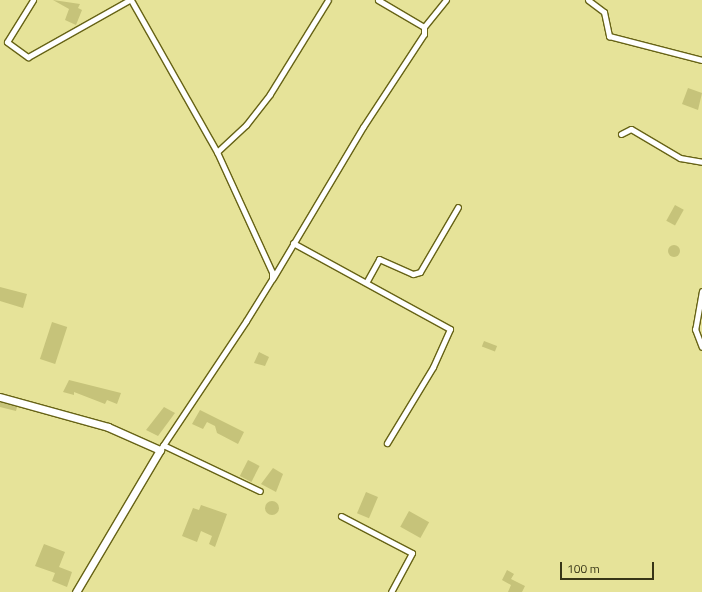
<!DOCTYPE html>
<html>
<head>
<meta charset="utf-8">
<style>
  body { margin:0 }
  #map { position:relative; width:702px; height:592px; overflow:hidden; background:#e6e399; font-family:"Titillium Web",sans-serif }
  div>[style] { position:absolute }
  .building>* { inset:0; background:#c6c37a; transform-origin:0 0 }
  .round { border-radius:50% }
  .roads { filter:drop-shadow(1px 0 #676316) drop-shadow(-1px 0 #676316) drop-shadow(0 1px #676316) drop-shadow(0 -1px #676316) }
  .minor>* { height:5px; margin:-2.5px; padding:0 2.5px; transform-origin:2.5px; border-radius:2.5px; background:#fff }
  .secondary>* { height:7px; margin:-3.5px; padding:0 3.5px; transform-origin:3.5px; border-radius:3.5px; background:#fff }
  span { translate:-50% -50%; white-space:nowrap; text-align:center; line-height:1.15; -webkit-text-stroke:4px #e6e399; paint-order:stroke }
  .scale { position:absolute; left:560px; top:562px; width:94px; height:18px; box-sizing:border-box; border:2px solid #373517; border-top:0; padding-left:5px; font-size:12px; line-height:14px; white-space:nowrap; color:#373517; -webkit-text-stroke:3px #e6e399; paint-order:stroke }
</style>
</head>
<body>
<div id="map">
  <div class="building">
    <i style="clip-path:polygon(53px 0,80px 4px,78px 8px,82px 10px,76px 25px,65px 20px,69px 9px)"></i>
    <i style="clip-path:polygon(688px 88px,702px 93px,698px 110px,682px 104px)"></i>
    <i style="left:675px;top:205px;width:10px;height:18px;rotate:29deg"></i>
    <i class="round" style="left:668px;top:245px;width:12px;height:12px"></i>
    <i style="clip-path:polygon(0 287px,27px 294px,23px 308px,0 301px)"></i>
    <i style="left:52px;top:322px;width:16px;height:39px;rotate:18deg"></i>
    <i style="left:484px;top:341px;width:14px;height:6px;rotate:21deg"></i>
    <i style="clip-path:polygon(259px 352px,269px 357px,265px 366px,254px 363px)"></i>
    <i style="clip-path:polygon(69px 380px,121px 393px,117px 404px,107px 400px,105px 404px,74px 392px,74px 395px,63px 392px)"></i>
    <i style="clip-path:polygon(0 402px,17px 407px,16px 411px,0 407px)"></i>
    <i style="clip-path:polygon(164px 407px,175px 413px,158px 436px,146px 430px)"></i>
    <i style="clip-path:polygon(200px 410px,244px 432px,238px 444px,217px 433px,215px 426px,207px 422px,203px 429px,192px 424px)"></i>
    <i style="left:248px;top:460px;width:13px;height:18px;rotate:27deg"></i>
    <i style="clip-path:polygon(273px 468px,283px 474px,276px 492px,261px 484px)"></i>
    <i style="left:366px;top:492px;width:13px;height:23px;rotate:23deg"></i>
    <i class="round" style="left:265px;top:501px;width:14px;height:14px"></i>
    <i style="clip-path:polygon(201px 505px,227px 514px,215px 547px,209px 544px,212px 536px,201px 531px,197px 542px,182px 536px,193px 508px,199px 510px)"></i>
    <i style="left:409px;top:511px;width:23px;height:18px;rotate:29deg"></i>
    <i style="clip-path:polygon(44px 544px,65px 552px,59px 567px,72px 572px,67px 587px,52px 581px,55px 573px,35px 566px)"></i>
    <i style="clip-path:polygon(507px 570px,514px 574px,511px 579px,525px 586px,522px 592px,508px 592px,511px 585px,502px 580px)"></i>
  </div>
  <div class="roads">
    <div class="minor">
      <i style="left:33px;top:0;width:49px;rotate:121.8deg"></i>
      <i style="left:7px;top:42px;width:26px;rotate:36deg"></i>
      <i style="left:28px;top:57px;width:116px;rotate:-29.4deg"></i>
      <i style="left:131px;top:0;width:175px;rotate:60.5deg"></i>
      <i style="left:217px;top:152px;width:132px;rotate:65.4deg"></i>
      <i style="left:272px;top:272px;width:7px;rotate:90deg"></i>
      <i style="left:272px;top:279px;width:49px;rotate:121.8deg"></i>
      <i style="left:246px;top:321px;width:155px;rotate:123.7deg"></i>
      <i style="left:378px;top:0;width:53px;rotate:30.4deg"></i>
      <i style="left:588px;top:0;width:20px;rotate:37deg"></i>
      <i style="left:604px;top:12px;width:25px;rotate:78deg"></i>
      <i style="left:609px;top:36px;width:96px;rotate:14.5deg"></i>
      <i style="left:621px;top:134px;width:11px;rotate:-27deg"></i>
      <i style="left:631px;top:129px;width:57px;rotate:30.6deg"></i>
      <i style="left:680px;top:158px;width:22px;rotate:10deg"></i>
      <i style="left:217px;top:152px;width:40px;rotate:-43deg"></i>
      <i style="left:246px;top:125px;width:39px;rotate:-52deg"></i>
      <i style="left:270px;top:94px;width:110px;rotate:-58.3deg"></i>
      <i style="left:293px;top:243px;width:179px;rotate:28.7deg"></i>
      <i style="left:450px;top:329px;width:42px;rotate:114.1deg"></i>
      <i style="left:433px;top:367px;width:89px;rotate:121.2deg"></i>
      <i style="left:273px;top:278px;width:176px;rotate:-59.2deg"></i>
      <i style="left:363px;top:127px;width:111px;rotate:-56.7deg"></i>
      <i style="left:424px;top:34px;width:7px;rotate:-90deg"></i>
      <i style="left:424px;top:27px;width:35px;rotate:-51deg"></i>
      <i style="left:367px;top:281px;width:25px;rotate:-61deg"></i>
      <i style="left:379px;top:259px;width:37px;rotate:24deg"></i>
      <i style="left:413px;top:274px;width:7px;rotate:-16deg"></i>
      <i style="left:420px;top:272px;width:75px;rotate:-59.7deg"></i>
      <i style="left:702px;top:291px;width:39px;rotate:100deg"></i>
      <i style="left:695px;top:329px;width:19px;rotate:69deg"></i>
      <i style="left:163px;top:445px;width:107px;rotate:25.4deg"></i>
      <i style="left:341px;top:516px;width:80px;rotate:27.5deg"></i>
      <i style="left:412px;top:553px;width:44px;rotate:118.3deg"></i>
    </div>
    <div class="secondary">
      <i style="left:0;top:397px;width:112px;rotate:15.5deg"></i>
      <i style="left:108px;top:427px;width:57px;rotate:23.9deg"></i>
      <i style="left:160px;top:450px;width:165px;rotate:120.6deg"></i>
    </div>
  </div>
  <div class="scale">100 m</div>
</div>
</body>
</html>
